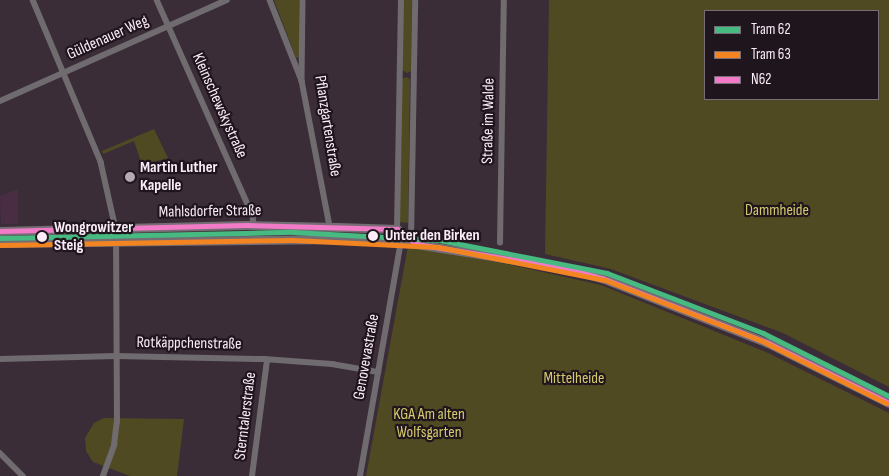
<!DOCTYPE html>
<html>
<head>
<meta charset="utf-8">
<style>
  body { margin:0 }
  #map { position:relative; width:889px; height:476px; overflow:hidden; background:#3a2d38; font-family:"Sofia Sans Condensed",sans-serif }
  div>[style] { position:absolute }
  .built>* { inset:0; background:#482d43 }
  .green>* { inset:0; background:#504a22 }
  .minor>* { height:5.5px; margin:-2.75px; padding:0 2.75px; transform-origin:2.75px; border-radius:2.75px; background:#706b6f }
  .secondary>* { height:9px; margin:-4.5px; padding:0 4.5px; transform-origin:4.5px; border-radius:4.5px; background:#756d73 }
  .bus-1>* { height:5px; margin:-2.5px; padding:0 2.5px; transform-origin:2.5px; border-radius:2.5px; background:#f17bc7 }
  .tram-1>* { height:5px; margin:-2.5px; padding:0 2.5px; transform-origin:2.5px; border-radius:2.5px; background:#46ba80 }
  .tram-2>* { height:5px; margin:-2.5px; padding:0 2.5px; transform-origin:2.5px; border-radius:2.5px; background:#f28422 }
  .dots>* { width:14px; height:14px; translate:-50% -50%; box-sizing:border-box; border:2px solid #1f151d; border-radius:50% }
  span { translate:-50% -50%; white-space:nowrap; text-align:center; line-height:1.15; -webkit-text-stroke:4.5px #1f151d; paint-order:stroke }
  .street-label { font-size:16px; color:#fbebf8 }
  .poi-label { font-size:16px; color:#fbebf8; font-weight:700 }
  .left { translate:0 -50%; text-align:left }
  .park-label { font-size:16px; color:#d5ca6b }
  .stop-label { font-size:16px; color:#fbebf8; font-weight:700 }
  .legend { position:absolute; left:704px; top:10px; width:175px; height:90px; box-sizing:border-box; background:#1f151d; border:1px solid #776b75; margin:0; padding:6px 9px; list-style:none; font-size:15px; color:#fbebf8 }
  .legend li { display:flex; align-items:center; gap:10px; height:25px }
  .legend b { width:25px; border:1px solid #776b75 }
</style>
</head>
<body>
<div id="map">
  <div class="built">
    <i style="clip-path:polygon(18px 189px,18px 224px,1px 224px,0 196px)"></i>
  </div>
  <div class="green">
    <i style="clip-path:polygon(274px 0,299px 0,300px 57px,296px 58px)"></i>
    <i style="clip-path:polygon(403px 0,412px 0,411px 71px,407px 73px,402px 70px)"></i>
    <i style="clip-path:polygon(evenodd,549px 0,889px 0,889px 387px,783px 333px,611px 269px,545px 254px,549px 0,705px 11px,878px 11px,878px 99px,705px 99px,705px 11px)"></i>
    <i style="clip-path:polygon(406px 77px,410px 79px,408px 223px,399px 222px,402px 79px)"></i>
    <i style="clip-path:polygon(154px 129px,168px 158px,142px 165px,134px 141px,103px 154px,102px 151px)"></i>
    <i style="clip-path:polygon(408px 246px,507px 264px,601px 285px,766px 352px,889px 413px,889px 476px,366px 476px)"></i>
    <i style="clip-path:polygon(104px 418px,184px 419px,177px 476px,130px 476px,93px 462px,86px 451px,85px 438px,94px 423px)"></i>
  </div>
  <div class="minor">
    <i style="left:33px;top:0;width:176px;rotate:67.2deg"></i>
    <i style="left:101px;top:162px;width:69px;rotate:77.4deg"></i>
    <i style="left:157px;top:0;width:236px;rotate:66deg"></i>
    <i style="left:253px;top:216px;width:9px;rotate:84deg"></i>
    <i style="left:270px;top:0;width:87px;rotate:68.4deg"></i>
    <i style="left:303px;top:0;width:81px;rotate:90.7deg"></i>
    <i style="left:302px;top:81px;width:149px;rotate:79.1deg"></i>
    <i style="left:0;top:101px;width:248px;rotate:-24deg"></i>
    <i style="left:411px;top:240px;width:240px;rotate:-89deg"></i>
    <i style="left:500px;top:243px;width:243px;rotate:-89.1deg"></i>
    <i style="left:0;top:359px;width:116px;rotate:-1.5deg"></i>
    <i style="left:116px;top:356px;width:148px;rotate:1.2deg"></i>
    <i style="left:264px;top:359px;width:68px;rotate:4.2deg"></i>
    <i style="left:332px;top:364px;width:47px;rotate:9.9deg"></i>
    <i style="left:0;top:453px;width:33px;rotate:45deg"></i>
    <i style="left:103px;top:476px;width:33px;rotate:-70deg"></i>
    <i style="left:114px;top:445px;width:23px;rotate:-83deg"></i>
    <i style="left:117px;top:422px;width:181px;rotate:-90.3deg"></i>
    <i style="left:252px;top:476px;width:117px;rotate:-82.6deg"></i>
    <i style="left:360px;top:476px;width:232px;rotate:-80.1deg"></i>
    <i style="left:400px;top:247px;width:18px;rotate:-99deg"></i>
    <i style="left:397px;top:229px;width:229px;rotate:-89deg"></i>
  </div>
  <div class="secondary">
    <i style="left:0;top:231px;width:246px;rotate:-1.4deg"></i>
    <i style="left:246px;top:225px;width:92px;rotate:1.2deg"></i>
    <i style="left:338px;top:227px;width:59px;rotate:1.9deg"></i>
    <i style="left:397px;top:229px;width:24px;rotate:38deg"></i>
    <i style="left:0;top:243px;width:337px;rotate:-0.7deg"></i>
    <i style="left:337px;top:239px;width:79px;rotate:3.6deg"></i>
    <i style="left:416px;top:244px;width:152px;rotate:9.1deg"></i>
    <i style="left:566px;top:268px;width:37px;rotate:16deg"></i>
    <i style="left:602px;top:278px;width:178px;rotate:21.4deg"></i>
    <i style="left:768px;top:343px;width:135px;rotate:26.4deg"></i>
  </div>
  <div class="bus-1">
    <i style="left:0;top:231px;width:246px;rotate:-1.4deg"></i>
    <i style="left:246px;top:225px;width:151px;rotate:1.5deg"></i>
    <i style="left:397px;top:229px;width:24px;rotate:38deg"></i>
    <i style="left:416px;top:244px;width:152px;rotate:9.1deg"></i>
    <i style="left:566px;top:268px;width:37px;rotate:16deg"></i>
    <i style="left:602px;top:278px;width:178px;rotate:21.4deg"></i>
    <i style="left:768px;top:343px;width:135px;rotate:26.4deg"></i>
  </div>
  <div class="tram-1">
    <i style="left:0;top:238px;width:293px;rotate:-1.2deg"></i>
    <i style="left:293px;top:232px;width:146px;rotate:3.1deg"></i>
    <i style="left:439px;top:240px;width:171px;rotate:11.1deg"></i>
    <i style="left:607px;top:273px;width:167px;rotate:21deg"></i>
    <i style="left:763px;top:333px;width:141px;rotate:26.6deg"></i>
  </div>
  <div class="tram-2">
    <i style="left:0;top:245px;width:293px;rotate:-1deg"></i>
    <i style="left:293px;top:240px;width:145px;rotate:2.8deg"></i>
    <i style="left:438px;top:247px;width:170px;rotate:11.2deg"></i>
    <i style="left:605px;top:280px;width:166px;rotate:21.2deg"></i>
    <i style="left:760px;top:340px;width:141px;rotate:26.6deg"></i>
  </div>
  <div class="dots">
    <i style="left:130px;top:177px;background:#b7a8b5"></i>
    <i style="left:373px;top:236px;background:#fbebf8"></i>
    <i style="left:42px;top:237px;background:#fbebf8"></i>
  </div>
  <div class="street-label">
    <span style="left:108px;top:38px;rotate:-24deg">Güldenauer Weg</span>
    <span style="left:219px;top:106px;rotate:66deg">Kleinschewskystraße</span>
    <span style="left:489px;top:121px;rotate:-89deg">Straße im Walde</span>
    <span style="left:327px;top:126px;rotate:81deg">Pflanzgartenstraße</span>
    <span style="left:210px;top:212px;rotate:-1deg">Mahlsdorfer Straße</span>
    <span style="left:189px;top:344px;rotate:1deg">Rotkäppchenstraße</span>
    <span style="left:367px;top:357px;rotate:-80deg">Genovevastraße</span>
    <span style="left:246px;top:416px;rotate:-83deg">Sterntalerstraße</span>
  </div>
  <div class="poi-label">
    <span class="left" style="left:140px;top:177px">Martin Luther<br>Kapelle</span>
  </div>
  <div class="park-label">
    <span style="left:777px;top:211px">Dammheide</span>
    <span style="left:574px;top:379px">Mittelheide</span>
    <span style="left:429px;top:424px">KGA Am alten<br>Wolfsgarten</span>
  </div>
  <div class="stop-label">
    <span class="left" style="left:54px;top:237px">Wongrowitzer<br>Steig</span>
    <span class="left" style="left:385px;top:236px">Unter den Birken</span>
  </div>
  <ul class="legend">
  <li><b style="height:6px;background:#46ba80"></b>Tram 62</li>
  <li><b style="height:6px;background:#f28422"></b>Tram 63</li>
  <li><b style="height:6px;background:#f17bc7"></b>N62</li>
  </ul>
</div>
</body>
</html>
